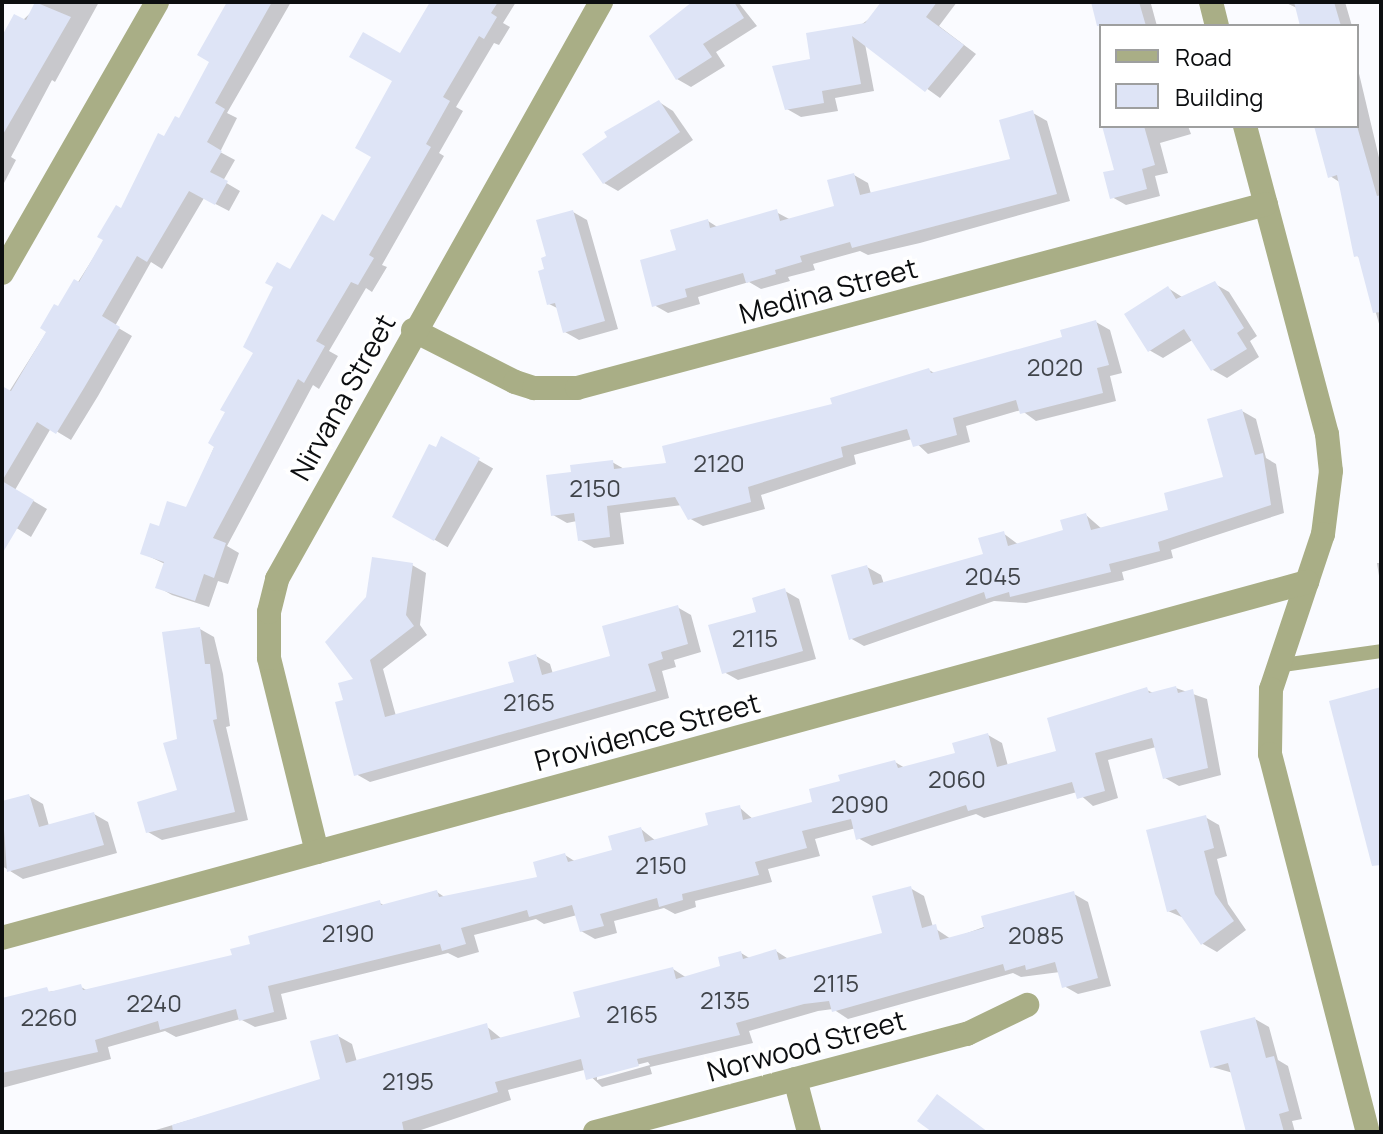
<!DOCTYPE html>
<html>
<head>
<meta charset="utf-8">
<style>
  body { margin:0 }
  #map { position:relative; width:1383px; height:1134px; overflow:hidden; background:#fafbff; font-family:Manrope,sans-serif }
  div>[style] { position:absolute }
  .shadow>* { inset:0; background:#0003; transform-origin:0 0 }
  .building>* { inset:0; background:#dee4f6 }
  .service>* { height:14px; margin:-7px; padding:0 7px; transform-origin:7px; border-radius:7px; background:#a9ae86 }
  .minor>* { height:24px; margin:-12px; padding:0 12px; transform-origin:12px; border-radius:12px; background:#a9ae86 }
  span { translate:-50% -50%; white-space:nowrap; text-align:center; line-height:1.15; -webkit-text-stroke:7px #fff; paint-order:stroke }
  .number-label { font-size:24px; color:#40444a }
  .number-label span { -webkit-text-stroke-width:0 }
  .street-label { font-size:28px; color:#0c0e10 }
  .frame { position:absolute; inset:0; border:4px solid #0c0e10; pointer-events:none }
  .legend { position:absolute; left:1099px; top:24px; width:260px; height:104px; box-sizing:border-box; background:#fff; border:2px solid #9e9f9f; margin:0; padding:10px 14px; list-style:none; font-size:24px; color:#0c0e10 }
  .legend li { display:flex; align-items:center; gap:16px; height:40px }
  .legend b { width:40px; border:2px solid #9e9f9f }
</style>
</head>
<body>
<div id="map">
  <div class="shadow">
    <i style="clip-path:polygon(42px 2px,99px 2px,55px 82px,52px 80px,11px 157px,16px 160px,4px 183px,2px 40px)"></i>
    <i style="clip-path:polygon(230px 2px,291px 2px,227px 113px,237px 118px,220px 152px,235px 160px,223px 181px,240px 191px,229px 211px,204px 198px,162px 269px,151px 262px,115px 326px,132px 336px,98px 396px,71px 440px,51px 428px,15px 490px,47px 509px,31px 537px,10px 524px,2px 537px,2px 403px,180px 120px,212px 61px)"></i>
    <i style="clip-path:polygon(433px 2px,516px 2px,503px 23px,510px 27px,499px 45px,494px 43px,456px 107px,463px 111px,439px 153px,444px 156px,382px 265px,387px 267px,372px 292px,366px 288px,329px 351px,338px 356px,319px 389px,313px 385px,227px 546px,239px 553px,228px 584px,218px 581px,209px 607px,172px 595px,158px 587px,165px 564px,142px 553px,160px 529px,187px 509px,291px 272px,334px 223px,374px 157px,401px 56px)"></i>
    <i style="clip-path:polygon(697px 2px,738px 2px,757px 26px,716px 52px,725px 66px,691px 87px,677px 79px)"></i>
    <i style="clip-path:polygon(892px 2px,957px 2px,939px 26px,976px 54px,940px 98px,865px 44px,874px 91px,835px 98px,838px 111px,801px 117px,787px 109px,812px 61px)"></i>
    <i style="clip-path:polygon(1093px 2px,1156px 2px,1151px 4px,1157px 26px,1103px 26px)"></i>
    <i style="clip-path:polygon(1284px 2px,1345px 2px,1352px 26px,1303px 26px,1297px 8px)"></i>
    <i style="clip-path:polygon(1357px 65px,1381px 166px,1381px 331px,1361px 259px,1356px 255px,1341px 183px,1330px 176px,1316px 126px,1357px 126px)"></i>
    <i style="clip-path:polygon(659px 102px,673px 111px,693px 140px,618px 191px,604px 183px)"></i>
    <i style="clip-path:polygon(1033px 113px,1047px 121px,1070px 201px,920px 243px,868px 255px,860px 251px,813px 264px,815px 270px,788px 277px,790px 281px,761px 289px,749px 282px,698px 297px,700px 304px,668px 313px,654px 305px,678px 251px,708px 221px,719px 228px,776px 212px,791px 220px,836px 207px,854px 175px,868px 183px,871px 194px,1012px 160px)"></i>
    <i style="clip-path:polygon(1104px 126px,1188px 126px,1191px 134px,1160px 143px,1168px 173px,1155px 176px,1160px 196px,1126px 205px,1112px 197px,1116px 171px)"></i>
    <i style="clip-path:polygon(573px 212px,587px 220px,618px 329px,579px 340px,565px 332px,559px 309px,549px 304px,546px 271px)"></i>
    <i style="clip-path:polygon(1215px 284px,1229px 292px,1257px 336px,1250px 341px,1259px 357px,1227px 378px,1213px 370px,1194px 339px,1163px 358px,1149px 350px,1168px 288px,1182px 297px)"></i>
    <i style="clip-path:polygon(1096px 322px,1110px 330px,1122px 373px,1110px 376px,1116px 401px,1036px 421px,1021px 410px,966px 426px,970px 442px,928px 454px,912px 439px,854px 455px,856px 464px,761px 495px,765px 509px,703px 526px,689px 518px,682px 505px,620px 513px,624px 544px,594px 548px,580px 540px,577px 521px,567px 523px,553px 515px,573px 474px,612px 462px,626px 470px,669px 465px,929px 370px,936px 374px,1064px 339px)"></i>
    <i style="clip-path:polygon(1242px 411px,1256px 419px,1266px 458px,1276px 464px,1284px 513px,1171px 550px,1173px 558px,1122px 572px,1124px 580px,1026px 603px,994px 601px,864px 646px,850px 638px,867px 567px,881px 575px,884px 584px,985px 555px,1003px 533px,1019px 545px,1066px 532px,1086px 515px,1102px 529px,1171px 511px,1225px 478px)"></i>
    <i style="left:442px;top:439px;width:59px;height:91px;rotate:30deg"></i>
    <i style="clip-path:polygon(1377px 563px,1381px 563px,1381px 589px)"></i>
    <i style="clip-path:polygon(412px 565px,426px 573px,420px 625px,427px 635px,383px 669px,396px 716px,516px 683px,536px 656px,550px 664px,553px 674px,613px 658px,677px 607px,691px 615px,701px 652px,674px 660px,676px 667px,662px 671px,669px 698px,370px 782px,356px 774px,345px 701px)"></i>
    <i style="clip-path:polygon(785px 591px,799px 599px,816px 659px,738px 680px,724px 672px,758px 613px)"></i>
    <i style="clip-path:polygon(200px 629px,214px 637px,223px 674px,230px 726px,226px 727px,248px 820px,162px 840px,148px 832px,180px 791px,179px 740px)"></i>
    <i style="clip-path:polygon(1176px 688px,1207px 699px,1221px 775px,1179px 786px,1165px 778px,1156px 747px,1108px 760px,1118px 798px,1093px 806px,1077px 792px,984px 818px,976px 814px,872px 846px,858px 838px,856px 828px,815px 839px,820px 856px,768px 869px,772px 882px,695px 901px,696px 907px,675px 914px,664px 908px,614px 921px,617px 933px,595px 939px,581px 931px,577px 915px,544px 924px,536px 919px,474px 935px,479px 952px,458px 958px,448px 953px,281px 994px,287px 1019px,255px 1027px,240px 1019px,176px 1037px,165px 1031px,108px 1047px,111px 1059px,2px 1088px,2px 1008px,21px 996px,81px 987px,88px 991px,234px 956px,380px 903px,385px 906px,437px 892px,446px 898px,540px 878px,565px 855px,576px 862px,615px 851px,641px 829px,656px 841px,710px 826px,739px 807px,754px 820px,815px 804px,842px 782px,895px 762px,905px 768px,958px 754px,988px 735px,1002px 743px,1008px 766px,1059px 752px,1147px 690px,1155px 694px)"></i>
    <i style="clip-path:polygon(29px 796px,43px 804px,49px 826px,94px 814px,108px 822px,117px 853px,23px 879px,2px 866px,2px 804px)"></i>
    <i style="clip-path:polygon(1205px 817px,1219px 825px,1227px 856px,1217px 859px,1228px 904px,1246px 930px,1217px 952px,1203px 944px,1184px 918px,1168px 911px)"></i>
    <i style="clip-path:polygon(evenodd,910px 888px,924px 896px,933px 927px,951px 939px,1074px 894px,1088px 902px,1111px 986px,1078px 994px,1064px 986px,1060px 972px,1021px 977px,1013px 973px,848px 1019px,833px 1009px,818px 1011px,749px 1031px,753px 1043px,650px 1067px,652px 1074px,602px 1087px,584px 1070px,508px 1090px,511px 1100px,415px 1132px,149px 1132px,322px 1081px,338px 1036px,352px 1044px,357px 1062px,486px 1026px,502px 1039px,582px 1018px,673px 969px,687px 978px,723px 967px,741px 953px,751px 959px,776px 951px,790px 960px,884px 934px,910px 888px,648px 1062px,650px 1065px,597px 1080px,597px 1075px,648px 1062px)"></i>
    <i style="clip-path:polygon(1255px 1019px,1269px 1027px,1278px 1060px,1288px 1066px,1302px 1119px,1292px 1121px,1295px 1132px,1248px 1132px,1233px 1073px,1212px 1067px)"></i>
  </div>
  <div class="building">
    <i style="clip-path:polygon(35px 2px,71px 17px,2px 136px,2px 36px,14px 14px,26px 20px)"></i>
    <i style="clip-path:polygon(227px 2px,272px 2px,215px 103px,225px 109px,207px 142px,222px 151px,210px 172px,228px 181px,215px 205px,189px 191px,147px 262px,137px 256px,102px 316px,120px 327px,84px 388px,56px 434px,37px 422px,2px 481px,34px 500px,2px 554px,2px 386px,11px 391px,46px 332px,40px 328px,54px 304px,58px 306px,74px 279px,79px 282px,103px 240px,97px 237px,116px 205px,121px 208px,158px 133px,164px 136px,175px 116px,179px 118px,209px 62px,197px 55px)"></i>
    <i style="clip-path:polygon(430px 2px,498px 2px,491px 13px,497px 17px,484px 39px,479px 36px,443px 97px,450px 101px,426px 144px,431px 147px,369px 255px,374px 258px,358px 285px,351px 282px,316px 341px,325px 346px,304px 383px,298px 379px,213px 538px,226px 543px,214px 578px,204px 574px,195px 601px,155px 588px,164px 562px,140px 554px,150px 523px,159px 526px,167px 501px,186px 507px,214px 447px,208px 443px,225px 412px,220px 410px,253px 353px,243px 347px,273px 287px,265px 283px,277px 262px,290px 269px,322px 214px,334px 221px,371px 157px,355px 148px,392px 81px,349px 57px,363px 32px,400px 53px)"></i>
    <i style="clip-path:polygon(692px 2px,734px 2px,744px 18px,703px 44px,712px 57px,676px 80px,649px 36px)"></i>
    <i style="clip-path:polygon(881px 2px,937px 2px,926px 17px,964px 45px,925px 92px,852px 36px,861px 84px,822px 91px,824px 103px,785px 110px,772px 66px,810px 59px,806px 33px,865px 23px)"></i>
    <i style="clip-path:polygon(1091px 2px,1139px 2px,1146px 26px,1097px 26px)"></i>
    <i style="clip-path:polygon(1294px 2px,1334px 2px,1341px 26px,1300px 26px)"></i>
    <i style="clip-path:polygon(659px 100px,680px 132px,603px 184px,582px 154px,607px 137px,604px 132px)"></i>
    <i style="clip-path:polygon(1033px 110px,1057px 194px,852px 248px,850px 242px,800px 256px,802px 262px,775px 270px,776px 274px,746px 283px,743px 273px,685px 289px,687px 297px,652px 307px,640px 260px,676px 250px,670px 230px,708px 219px,710px 228px,777px 209px,780px 221px,834px 206px,827px 180px,854px 173px,860px 195px,1010px 159px,999px 120px)"></i>
    <i style="clip-path:polygon(1102px 126px,1144px 126px,1155px 165px,1142px 169px,1147px 189px,1110px 199px,1103px 172px,1114px 170px)"></i>
    <i style="clip-path:polygon(1314px 126px,1357px 126px,1377px 196px,1381px 195px,1381px 312px,1373px 313px,1358px 256px,1354px 257px,1337px 175px,1328px 178px)"></i>
    <i style="clip-path:polygon(573px 210px,605px 321px,563px 333px,555px 303px,547px 305px,538px 271px,544px 269px,541px 258px,546px 256px,536px 220px)"></i>
    <i style="clip-path:polygon(1215px 281px,1244px 328px,1237px 333px,1247px 349px,1211px 371px,1184px 329px,1148px 352px,1124px 314px,1168px 286px,1176px 299px)"></i>
    <i style="clip-path:polygon(1096px 320px,1109px 365px,1097px 368px,1103px 393px,1020px 414px,1016px 400px,953px 418px,957px 435px,913px 447px,907px 429px,841px 447px,843px 457px,748px 487px,751px 502px,688px 520px,675px 497px,607px 506px,610px 537px,578px 541px,574px 513px,551px 516px,546px 475px,571px 472px,570px 465px,613px 460px,614px 469px,666px 463px,662px 446px,832px 404px,830px 398px,929px 368px,931px 373px,1062px 337px,1060px 330px)"></i>
    <i style="clip-path:polygon(1242px 409px,1255px 455px,1263px 453px,1271px 505px,1158px 542px,1160px 551px,1109px 564px,1111px 572px,1010px 597px,1009px 592px,986px 599px,984px 592px,849px 640px,831px 575px,867px 565px,873px 585px,983px 554px,978px 538px,1004px 531px,1008px 546px,1063px 530px,1060px 520px,1086px 513px,1091px 530px,1168px 510px,1164px 493px,1223px 477px,1207px 419px)"></i>
    <i style="clip-path:polygon(441px 436px,480px 458px,434px 541px,392px 517px,429px 444px,436px 447px)"></i>
    <i style="clip-path:polygon(372px 557px,413px 563px,406px 615px,414px 626px,370px 660px,385px 717px,514px 682px,508px 662px,536px 654px,542px 675px,610px 656px,602px 626px,678px 605px,688px 644px,661px 652px,663px 659px,648px 664px,656px 691px,354px 776px,335px 702px,343px 700px,338px 683px,353px 679px,325px 642px,366px 597px)"></i>
    <i style="clip-path:polygon(785px 588px,803px 651px,722px 674px,708px 625px,756px 612px,752px 598px)"></i>
    <i style="clip-path:polygon(200px 627px,205px 664px,210px 664px,217px 719px,213px 720px,235px 812px,146px 833px,137px 802px,177px 790px,163px 743px,177px 739px,162px 632px)"></i>
    <i style="clip-path:polygon(1176px 686px,1178px 693px,1193px 689px,1208px 768px,1163px 779px,1152px 738px,1095px 753px,1105px 791px,1077px 799px,1072px 782px,968px 811px,966px 805px,856px 840px,851px 819px,802px 831px,807px 848px,755px 862px,759px 875px,682px 894px,683px 900px,659px 907px,657px 898px,600px 914px,604px 926px,580px 932px,572px 905px,529px 917px,527px 910px,461px 928px,466px 944px,442px 951px,440px 944px,268px 986px,274px 1012px,239px 1021px,236px 1009px,160px 1030px,158px 1021px,95px 1040px,98px 1052px,2px 1073px,2px 998px,47px 987px,49px 992px,81px 984px,83px 990px,232px 955px,230px 949px,250px 944px,248px 936px,380px 900px,381px 905px,437px 890px,439px 897px,537px 877px,533px 862px,565px 853px,568px 862px,612px 850px,608px 836px,641px 827px,645px 842px,708px 825px,705px 813px,740px 805px,743px 820px,812px 802px,809px 789px,840px 781px,838px 775px,895px 760px,898px 768px,955px 753px,952px 743px,988px 733px,997px 767px,1056px 751px,1047px 718px,1147px 687px,1149px 693px)"></i>
    <i style="clip-path:polygon(1381px 687px,1381px 865px,1372px 866px,1329px 701px)"></i>
    <i style="clip-path:polygon(29px 794px,39px 827px,94px 812px,104px 845px,7px 872px,2px 801px)"></i>
    <i style="clip-path:polygon(1206px 815px,1214px 848px,1204px 851px,1215px 894px,1234px 921px,1201px 945px,1176px 909px,1167px 912px,1146px 830px)"></i>
    <i style="clip-path:polygon(911px 886px,922px 928px,936px 924px,940px 940px,984px 928px,981px 916px,1074px 891px,1098px 978px,1062px 988px,1055px 962px,1026px 970px,1025px 965px,1005px 971px,1003px 964px,832px 1012px,829px 1001px,804px 1004px,736px 1023px,740px 1035px,637px 1059px,639px 1066px,586px 1080px,581px 1059px,495px 1082px,498px 1092px,402px 1122px,404px 1132px,173px 1132px,172px 1125px,320px 1079px,310px 1041px,338px 1034px,346px 1063px,487px 1023px,491px 1040px,580px 1017px,573px 992px,673px 967px,676px 979px,720px 966px,718px 957px,741px 951px,743px 959px,776px 949px,779px 960px,882px 933px,872px 896px)"></i>
    <i style="clip-path:polygon(1255px 1017px,1266px 1058px,1274px 1056px,1289px 1111px,1279px 1114px,1284px 1132px,1246px 1132px,1228px 1063px,1210px 1068px,1200px 1031px)"></i>
    <i style="clip-path:polygon(937px 1094px,988px 1132px,932px 1132px,917px 1121px)"></i>
  </div>
  <div class="service">
    <i style="left:1276px;top:666px;width:106px;rotate:-8.1deg"></i>
  </div>
  <div class="minor">
    <i style="left:1211px;top:2px;width:25px;rotate:76deg"></i>
    <i style="left:1245px;top:126px;width:319px;rotate:75.1deg"></i>
    <i style="left:1327px;top:434px;width:37px;rotate:84deg"></i>
    <i style="left:1331px;top:471px;width:64px;rotate:97.2deg"></i>
    <i style="left:1323px;top:534px;width:163px;rotate:108.5deg"></i>
    <i style="left:1271px;top:689px;width:65px;rotate:90.9deg"></i>
    <i style="left:1270px;top:754px;width:390px;rotate:75.5deg"></i>
    <i style="left:2px;top:273px;width:312px;rotate:-60.2deg"></i>
    <i style="left:413px;top:330px;width:114px;rotate:27deg"></i>
    <i style="left:515px;top:382px;width:20px;rotate:18deg"></i>
    <i style="left:534px;top:388px;width:43px"></i>
    <i style="left:577px;top:388px;width:713px;rotate:-14.95deg"></i>
    <i style="left:317px;top:852px;width:200px;rotate:-103.9deg"></i>
    <i style="left:269px;top:658px;width:46px;rotate:-90deg"></i>
    <i style="left:269px;top:612px;width:34px;rotate:-76deg"></i>
    <i style="left:277px;top:579px;width:662px;rotate:-60.68deg"></i>
    <i style="left:2px;top:938px;width:1353px;rotate:-15.26deg"></i>
    <i style="left:795px;top:1079px;width:55px;rotate:75.2deg"></i>
    <i style="left:595px;top:1132px;width:385px;rotate:-14.8deg"></i>
    <i style="left:967px;top:1034px;width:67px;rotate:-25.8deg"></i>
  </div>
  <div class="number-label">
    <span style="left:1055px;top:367px">2020</span>
    <span style="left:719px;top:463px">2120</span>
    <span style="left:595px;top:488px">2150</span>
    <span style="left:993px;top:576px">2045</span>
    <span style="left:755px;top:638px">2115</span>
    <span style="left:529px;top:702px">2165</span>
    <span style="left:957px;top:779px">2060</span>
    <span style="left:860px;top:804px">2090</span>
    <span style="left:661px;top:865px">2150</span>
    <span style="left:348px;top:933px">2190</span>
    <span style="left:1036px;top:935px">2085</span>
    <span style="left:836px;top:983px">2115</span>
    <span style="left:725px;top:1000px">2135</span>
    <span style="left:154px;top:1003px">2240</span>
    <span style="left:632px;top:1014px">2165</span>
    <span style="left:49px;top:1017px">2260</span>
    <span style="left:408px;top:1081px">2195</span>
  </div>
  <div class="street-label">
    <span style="left:828px;top:290px;rotate:-15deg">Medina Street</span>
    <span style="left:342px;top:397px;rotate:-61deg">Nirvana Street</span>
    <span style="left:647px;top:731px;rotate:-15deg">Providence Street</span>
    <span style="left:806px;top:1045px;rotate:-15deg">Norwood Street</span>
  </div>
  <div class="frame"></div>
  <ul class="legend">
  <li><b style="height:10px;background:#a9ae86"></b>Road</li>
  <li><b style="height:22px;background:#dee4f6"></b>Building</li>
  </ul>
</div>
</body>
</html>
